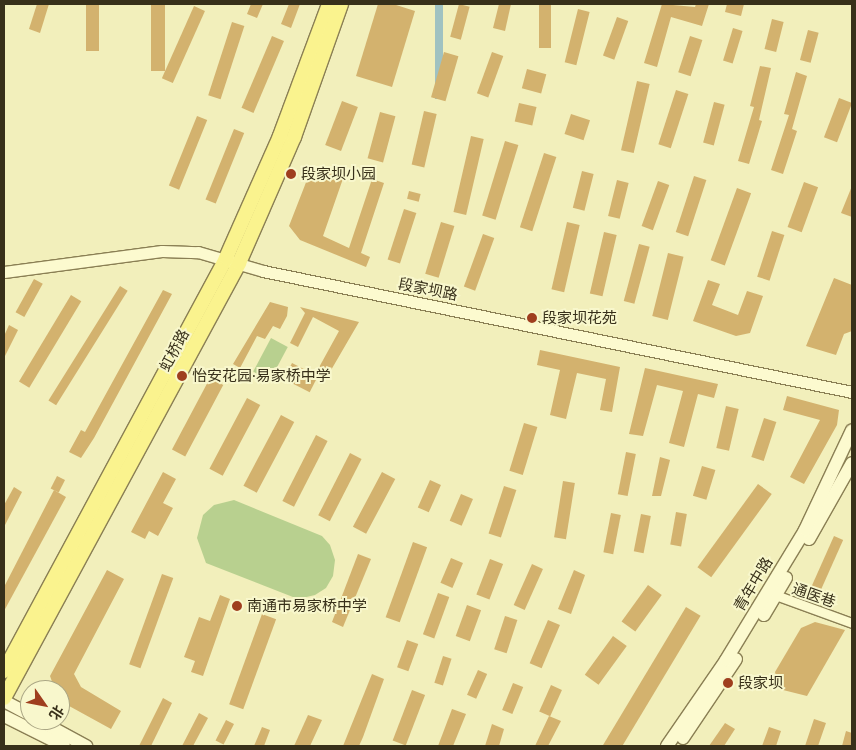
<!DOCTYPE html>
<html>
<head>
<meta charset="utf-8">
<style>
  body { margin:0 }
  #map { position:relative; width:856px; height:750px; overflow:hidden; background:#f2efbb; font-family:Lora,"Noto Sans SC",serif }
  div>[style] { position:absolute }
  .green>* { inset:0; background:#b8d08f; transform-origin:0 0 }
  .water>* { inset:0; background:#a0c2c1; transform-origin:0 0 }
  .building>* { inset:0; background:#d3b26e; transform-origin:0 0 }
  .roads { filter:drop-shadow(1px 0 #8a7f54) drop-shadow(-1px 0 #8a7f54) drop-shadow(0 1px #8a7f54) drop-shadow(0 -1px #8a7f54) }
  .minor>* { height:9px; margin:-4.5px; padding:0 4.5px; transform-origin:4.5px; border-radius:4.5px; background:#fcfacf }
  .tertiary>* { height:11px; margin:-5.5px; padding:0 5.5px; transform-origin:5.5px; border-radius:5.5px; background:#fcfacf }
  .secondary>* { height:12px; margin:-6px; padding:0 6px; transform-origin:6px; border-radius:6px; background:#fcfacf }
  .primary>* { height:14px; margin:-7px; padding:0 7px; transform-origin:7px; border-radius:7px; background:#faf38e }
  .dots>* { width:14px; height:14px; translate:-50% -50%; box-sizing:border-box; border:2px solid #f8f7cc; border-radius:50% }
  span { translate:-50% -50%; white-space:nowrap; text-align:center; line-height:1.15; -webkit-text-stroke:4px #f8f7cc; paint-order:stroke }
  .poi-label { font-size:15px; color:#38301a }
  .left { translate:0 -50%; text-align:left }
  .street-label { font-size:15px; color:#38301a }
  .frame { position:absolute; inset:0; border:5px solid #38301a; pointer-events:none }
  .north { position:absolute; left:20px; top:680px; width:50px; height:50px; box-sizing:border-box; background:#f8f7cc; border:1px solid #aba785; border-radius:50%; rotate:123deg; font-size:14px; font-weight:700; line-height:20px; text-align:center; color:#38301a }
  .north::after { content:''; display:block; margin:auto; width:18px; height:22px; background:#9f3e1e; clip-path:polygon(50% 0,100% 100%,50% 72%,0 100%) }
</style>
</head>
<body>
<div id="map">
  <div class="green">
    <i style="left:271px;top:338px;width:19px;height:38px;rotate:28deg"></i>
    <i style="clip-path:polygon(234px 500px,322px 536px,330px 545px,335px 560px,333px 576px,326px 588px,315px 595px,298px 599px,206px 563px,197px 538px,203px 515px,214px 505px)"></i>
  </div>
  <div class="water">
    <i style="left:435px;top:4px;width:8px;height:95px"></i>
  </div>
  <div class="building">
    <i style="clip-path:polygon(37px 4px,49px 4px,40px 33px,29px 29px)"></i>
    <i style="left:86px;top:4px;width:13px;height:47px"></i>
    <i style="left:151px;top:4px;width:14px;height:67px"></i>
    <i style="clip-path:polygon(251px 4px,263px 4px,257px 18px,247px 14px)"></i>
    <i style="clip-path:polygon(289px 4px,300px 4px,291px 28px,281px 24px)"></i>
    <i style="clip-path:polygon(378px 4px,393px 4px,415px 11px,392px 87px,356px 76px)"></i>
    <i style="left:459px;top:4px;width:11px;height:34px;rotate:15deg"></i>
    <i style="clip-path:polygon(499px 4px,511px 4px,505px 31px,493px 28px)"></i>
    <i style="left:539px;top:4px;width:12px;height:44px"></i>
    <i style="clip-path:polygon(662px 4px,695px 7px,696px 4px,709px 4px,702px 26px,671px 17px,657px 67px,644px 63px)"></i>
    <i style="clip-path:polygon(727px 4px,744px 4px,741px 16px,725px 12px)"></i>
    <i style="left:194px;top:6px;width:12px;height:79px;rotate:24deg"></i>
    <i style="left:578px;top:9px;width:12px;height:55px;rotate:14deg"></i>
    <i style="left:617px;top:17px;width:12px;height:41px;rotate:20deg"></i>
    <i style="left:772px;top:19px;width:12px;height:31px;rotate:14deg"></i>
    <i style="left:232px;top:22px;width:13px;height:77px;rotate:18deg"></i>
    <i style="left:733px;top:28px;width:10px;height:34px;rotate:17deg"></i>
    <i style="left:808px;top:30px;width:11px;height:31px;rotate:15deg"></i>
    <i style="left:272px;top:36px;width:13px;height:78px;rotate:23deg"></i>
    <i style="left:690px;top:36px;width:13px;height:38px;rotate:18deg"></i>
    <i style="left:444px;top:52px;width:15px;height:47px;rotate:16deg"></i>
    <i style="left:492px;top:52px;width:12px;height:44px;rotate:20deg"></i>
    <i style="clip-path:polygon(760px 66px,771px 68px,759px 120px,762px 121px,749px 164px,738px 161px,754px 107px,750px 106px)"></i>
    <i style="left:527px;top:69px;width:20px;height:20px;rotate:15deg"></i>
    <i style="clip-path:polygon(796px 72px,807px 76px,792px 129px,797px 131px,783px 174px,771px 170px,789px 115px,784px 114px)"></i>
    <i style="left:637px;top:81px;width:13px;height:71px;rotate:13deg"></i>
    <i style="left:676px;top:90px;width:13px;height:57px;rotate:18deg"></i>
    <i style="left:839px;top:98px;width:14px;height:42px;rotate:21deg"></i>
    <i style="left:342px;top:101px;width:17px;height:47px;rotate:21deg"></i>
    <i style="left:714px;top:102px;width:11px;height:42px;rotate:15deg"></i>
    <i style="left:519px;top:103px;width:18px;height:19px;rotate:13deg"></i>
    <i style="left:424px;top:111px;width:13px;height:55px;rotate:13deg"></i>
    <i style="left:380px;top:112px;width:16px;height:48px;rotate:15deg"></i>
    <i style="left:571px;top:114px;width:20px;height:21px;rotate:18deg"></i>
    <i style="left:197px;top:116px;width:11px;height:75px;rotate:22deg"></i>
    <i style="left:234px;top:129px;width:11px;height:76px;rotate:22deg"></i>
    <i style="left:471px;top:136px;width:13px;height:78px;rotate:13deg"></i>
    <i style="left:505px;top:141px;width:14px;height:78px;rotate:17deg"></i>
    <i style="left:544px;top:153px;width:13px;height:78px;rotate:18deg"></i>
    <i style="clip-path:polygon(335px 166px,346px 170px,323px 236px,349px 248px,372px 179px,384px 183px,361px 253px,370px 257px,366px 267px,300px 240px,289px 226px,312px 167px,332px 174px)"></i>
    <i style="left:582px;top:171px;width:12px;height:38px;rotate:14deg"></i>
    <i style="left:694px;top:176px;width:13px;height:59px;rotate:18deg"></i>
    <i style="left:617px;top:180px;width:12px;height:37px;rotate:14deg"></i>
    <i style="left:658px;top:181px;width:12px;height:48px;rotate:20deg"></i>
    <i style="left:804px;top:182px;width:15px;height:48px;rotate:20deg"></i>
    <i style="clip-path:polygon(852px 186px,852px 217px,841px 213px)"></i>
    <i style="left:737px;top:188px;width:15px;height:77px;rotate:20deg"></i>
    <i style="left:409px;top:191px;width:12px;height:8px;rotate:14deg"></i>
    <i style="left:404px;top:209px;width:13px;height:53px;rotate:18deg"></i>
    <i style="left:441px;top:222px;width:14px;height:54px;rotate:17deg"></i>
    <i style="left:567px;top:222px;width:13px;height:69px;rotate:13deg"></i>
    <i style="left:772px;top:231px;width:13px;height:48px;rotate:18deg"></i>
    <i style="left:604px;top:232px;width:13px;height:63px;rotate:13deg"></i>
    <i style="left:483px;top:234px;width:12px;height:56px;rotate:20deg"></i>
    <i style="left:639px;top:244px;width:11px;height:59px;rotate:15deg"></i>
    <i style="left:668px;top:253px;width:16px;height:65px;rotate:14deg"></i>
    <i style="clip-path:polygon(834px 278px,852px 285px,852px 331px,844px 334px,836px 355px,806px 346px)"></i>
    <i style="left:34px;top:279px;width:10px;height:38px;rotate:29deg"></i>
    <i style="clip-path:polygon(708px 280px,720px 284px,712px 305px,738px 315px,747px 291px,763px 296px,750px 333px,736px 336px,693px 321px)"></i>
    <i style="left:120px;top:286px;width:9px;height:135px;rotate:32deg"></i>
    <i style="clip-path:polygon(163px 290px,172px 294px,94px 438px,81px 458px,69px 452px,81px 430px,85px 432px)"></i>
    <i style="left:71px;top:295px;width:12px;height:101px;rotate:31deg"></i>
    <i style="clip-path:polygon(270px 302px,288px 307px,287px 316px,280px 329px,273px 326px,265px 339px,257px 336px,240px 368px,233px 364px)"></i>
    <i style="clip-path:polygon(300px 307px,359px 322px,327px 377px,317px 371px,339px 331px,313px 317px,298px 347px,290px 343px,305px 313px)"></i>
    <i style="clip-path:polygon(9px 325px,18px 330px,4px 358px,4px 336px)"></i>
    <i style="clip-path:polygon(540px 350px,620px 367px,612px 412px,600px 410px,606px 379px,577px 373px,566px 419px,550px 415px,560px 370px,537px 365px)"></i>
    <i style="left:292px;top:363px;width:29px;height:18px;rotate:27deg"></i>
    <i style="clip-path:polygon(645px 368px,718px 384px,714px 398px,698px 394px,684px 447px,669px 443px,683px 391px,657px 385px,643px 436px,629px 434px)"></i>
    <i style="left:210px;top:378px;width:15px;height:81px;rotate:28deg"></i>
    <i style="clip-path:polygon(787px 396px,839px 410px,837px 425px,804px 484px,790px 477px,820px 420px,783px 410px)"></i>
    <i style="left:247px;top:398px;width:15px;height:80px;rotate:28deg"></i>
    <i style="left:726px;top:406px;width:13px;height:43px;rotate:13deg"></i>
    <i style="left:281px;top:415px;width:15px;height:80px;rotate:28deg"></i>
    <i style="left:764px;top:418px;width:13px;height:41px;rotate:18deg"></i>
    <i style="left:524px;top:423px;width:14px;height:50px;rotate:17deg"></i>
    <i style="left:316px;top:435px;width:13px;height:74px;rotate:27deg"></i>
    <i style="left:626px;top:452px;width:10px;height:43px;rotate:11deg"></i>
    <i style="left:350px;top:453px;width:13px;height:70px;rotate:27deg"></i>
    <i style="clip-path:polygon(660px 457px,670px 460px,661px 496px,652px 496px)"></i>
    <i style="left:702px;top:466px;width:14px;height:31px;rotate:17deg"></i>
    <i style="clip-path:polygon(163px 472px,176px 479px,163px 503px,173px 508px,158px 536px,149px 531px,145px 539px,131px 532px)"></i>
    <i style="left:382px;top:472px;width:15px;height:62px;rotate:28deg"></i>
    <i style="left:57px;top:476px;width:9px;height:14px;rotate:27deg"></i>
    <i style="left:430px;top:480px;width:12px;height:30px;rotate:24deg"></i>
    <i style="left:563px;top:481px;width:12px;height:57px;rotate:9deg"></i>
    <i style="left:758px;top:484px;width:17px;height:103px;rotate:36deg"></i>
    <i style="left:504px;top:486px;width:13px;height:50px;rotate:18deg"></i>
    <i style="clip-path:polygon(14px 487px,22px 492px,4px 527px,4px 505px)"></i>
    <i style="clip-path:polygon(54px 490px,66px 497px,4px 611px,4px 587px)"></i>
    <i style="left:461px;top:494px;width:13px;height:29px;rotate:23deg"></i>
    <i style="left:676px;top:512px;width:11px;height:33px;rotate:10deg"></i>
    <i style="left:611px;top:513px;width:10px;height:40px;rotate:11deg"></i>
    <i style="left:641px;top:514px;width:10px;height:38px;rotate:11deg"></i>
    <i style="left:834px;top:536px;width:10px;height:63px;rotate:24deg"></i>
    <i style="left:413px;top:542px;width:15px;height:80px;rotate:20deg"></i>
    <i style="clip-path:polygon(358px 554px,371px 559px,343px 627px,332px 622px)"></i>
    <i style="left:451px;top:558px;width:13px;height:27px;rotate:23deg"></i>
    <i style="left:490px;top:559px;width:14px;height:38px;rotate:21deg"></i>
    <i style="left:532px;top:564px;width:12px;height:45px;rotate:24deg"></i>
    <i style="clip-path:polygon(107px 570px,124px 579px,74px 674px,81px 687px,121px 711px,111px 729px,60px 701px,60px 690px,55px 690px,50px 676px)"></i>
    <i style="clip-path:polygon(574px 570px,585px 575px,571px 614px,558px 609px)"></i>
    <i style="left:162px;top:574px;width:12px;height:96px;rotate:20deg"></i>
    <i style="left:648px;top:585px;width:17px;height:45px;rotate:36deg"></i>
    <i style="left:438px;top:593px;width:12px;height:44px;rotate:20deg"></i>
    <i style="clip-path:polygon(220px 595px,230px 599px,203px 676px,191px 672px,195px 661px,184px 657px,199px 617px,210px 621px)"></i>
    <i style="left:467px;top:605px;width:15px;height:33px;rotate:20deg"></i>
    <i style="left:686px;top:607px;width:17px;height:166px;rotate:31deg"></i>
    <i style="left:262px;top:614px;width:15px;height:96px;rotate:20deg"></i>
    <i style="left:505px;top:616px;width:13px;height:35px;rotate:18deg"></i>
    <i style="left:548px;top:620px;width:13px;height:47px;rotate:23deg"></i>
    <i style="clip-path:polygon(815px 622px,845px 630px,807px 696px,779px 689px,775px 672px,801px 628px)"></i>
    <i style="left:613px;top:636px;width:17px;height:48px;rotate:36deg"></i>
    <i style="left:407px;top:640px;width:12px;height:29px;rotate:20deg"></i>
    <i style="left:443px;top:656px;width:9px;height:28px;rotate:18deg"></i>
    <i style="left:478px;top:670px;width:10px;height:27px;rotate:24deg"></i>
    <i style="clip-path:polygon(372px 674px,384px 679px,363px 737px,359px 746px,343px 746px)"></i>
    <i style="left:513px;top:683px;width:11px;height:29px;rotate:22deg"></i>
    <i style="left:551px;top:685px;width:12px;height:29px;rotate:24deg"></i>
    <i style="left:412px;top:690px;width:14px;height:54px;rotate:21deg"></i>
    <i style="clip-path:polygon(163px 698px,172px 703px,151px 746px,139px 746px)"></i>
    <i style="clip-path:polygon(452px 709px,466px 714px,453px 746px,438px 746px)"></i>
    <i style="clip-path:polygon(199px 713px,208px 718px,193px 746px,182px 746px)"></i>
    <i style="clip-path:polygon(308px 715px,322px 720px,310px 746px,294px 746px)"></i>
    <i style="clip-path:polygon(549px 716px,561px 721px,548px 746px,535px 746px)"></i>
    <i style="clip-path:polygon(814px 719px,826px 723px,818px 746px,805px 746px)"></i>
    <i style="left:226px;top:720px;width:9px;height:23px;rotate:27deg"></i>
    <i style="clip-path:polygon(725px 723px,735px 729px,724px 746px,709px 746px)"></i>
    <i style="clip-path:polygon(492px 724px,504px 729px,499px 746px,485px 746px)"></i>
    <i style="clip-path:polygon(262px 727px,270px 730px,264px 746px,254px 746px)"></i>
    <i style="clip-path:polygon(769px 727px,781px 731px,776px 746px,762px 746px)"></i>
    <i style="clip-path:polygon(846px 731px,852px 733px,852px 746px,842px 746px)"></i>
  </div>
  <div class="roads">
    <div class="minor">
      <i style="left:770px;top:593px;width:87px;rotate:20.1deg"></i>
    </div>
    <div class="tertiary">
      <i style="left:4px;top:272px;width:159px;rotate:-7.6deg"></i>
      <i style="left:162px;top:251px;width:36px;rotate:2deg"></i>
      <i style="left:198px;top:252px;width:68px;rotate:16.3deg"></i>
      <i style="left:263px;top:271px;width:601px;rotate:11.61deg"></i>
    </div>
    <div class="secondary">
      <i style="left:809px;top:539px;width:87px;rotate:-60.5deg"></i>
      <i style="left:764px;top:615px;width:43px;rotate:-59.3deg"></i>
      <i style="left:4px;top:701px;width:30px;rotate:28deg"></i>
      <i style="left:4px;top:716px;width:67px;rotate:26.6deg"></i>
      <i style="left:38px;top:720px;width:55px;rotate:28.4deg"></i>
      <i style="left:683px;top:738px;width:95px;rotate:-56.1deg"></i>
      <i style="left:667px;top:746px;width:104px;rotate:-55.5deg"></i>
      <i style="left:726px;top:660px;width:152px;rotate:-58.7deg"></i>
      <i style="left:805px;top:530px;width:110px;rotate:-64.8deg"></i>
    </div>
    <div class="primary">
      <i style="left:4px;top:671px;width:469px;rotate:-61.7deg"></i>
      <i style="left:226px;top:258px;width:133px;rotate:-66.1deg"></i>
      <i style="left:280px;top:136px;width:141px;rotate:-69.6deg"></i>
      <i style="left:4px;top:698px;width:494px;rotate:-61.6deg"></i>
      <i style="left:239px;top:263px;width:137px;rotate:-66.4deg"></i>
      <i style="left:294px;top:137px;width:141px;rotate:-70.5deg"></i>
    </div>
  </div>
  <div class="dots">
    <i style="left:291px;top:174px;background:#9f3e1e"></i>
    <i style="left:532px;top:318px;background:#9f3e1e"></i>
    <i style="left:182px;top:376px;background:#9f3e1e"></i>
    <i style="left:237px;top:606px;background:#9f3e1e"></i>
    <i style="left:728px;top:683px;background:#9f3e1e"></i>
  </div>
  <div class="poi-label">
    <span class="left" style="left:301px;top:174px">段家坝小园</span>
    <span class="left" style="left:542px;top:318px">段家坝花苑</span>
    <span class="left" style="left:192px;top:376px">怡安花园·易家桥中学</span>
    <span class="left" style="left:247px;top:606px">南通市易家桥中学</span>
    <span class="left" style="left:738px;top:683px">段家坝</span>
  </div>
  <div class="street-label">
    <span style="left:428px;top:289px;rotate:11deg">段家坝路</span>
    <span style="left:174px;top:350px;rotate:-62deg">虹桥路</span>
    <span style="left:753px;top:584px;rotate:-59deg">青年中路</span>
    <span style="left:814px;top:595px;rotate:19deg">通医巷</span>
  </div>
  <div class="frame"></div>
  <div class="north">北</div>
</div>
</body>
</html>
